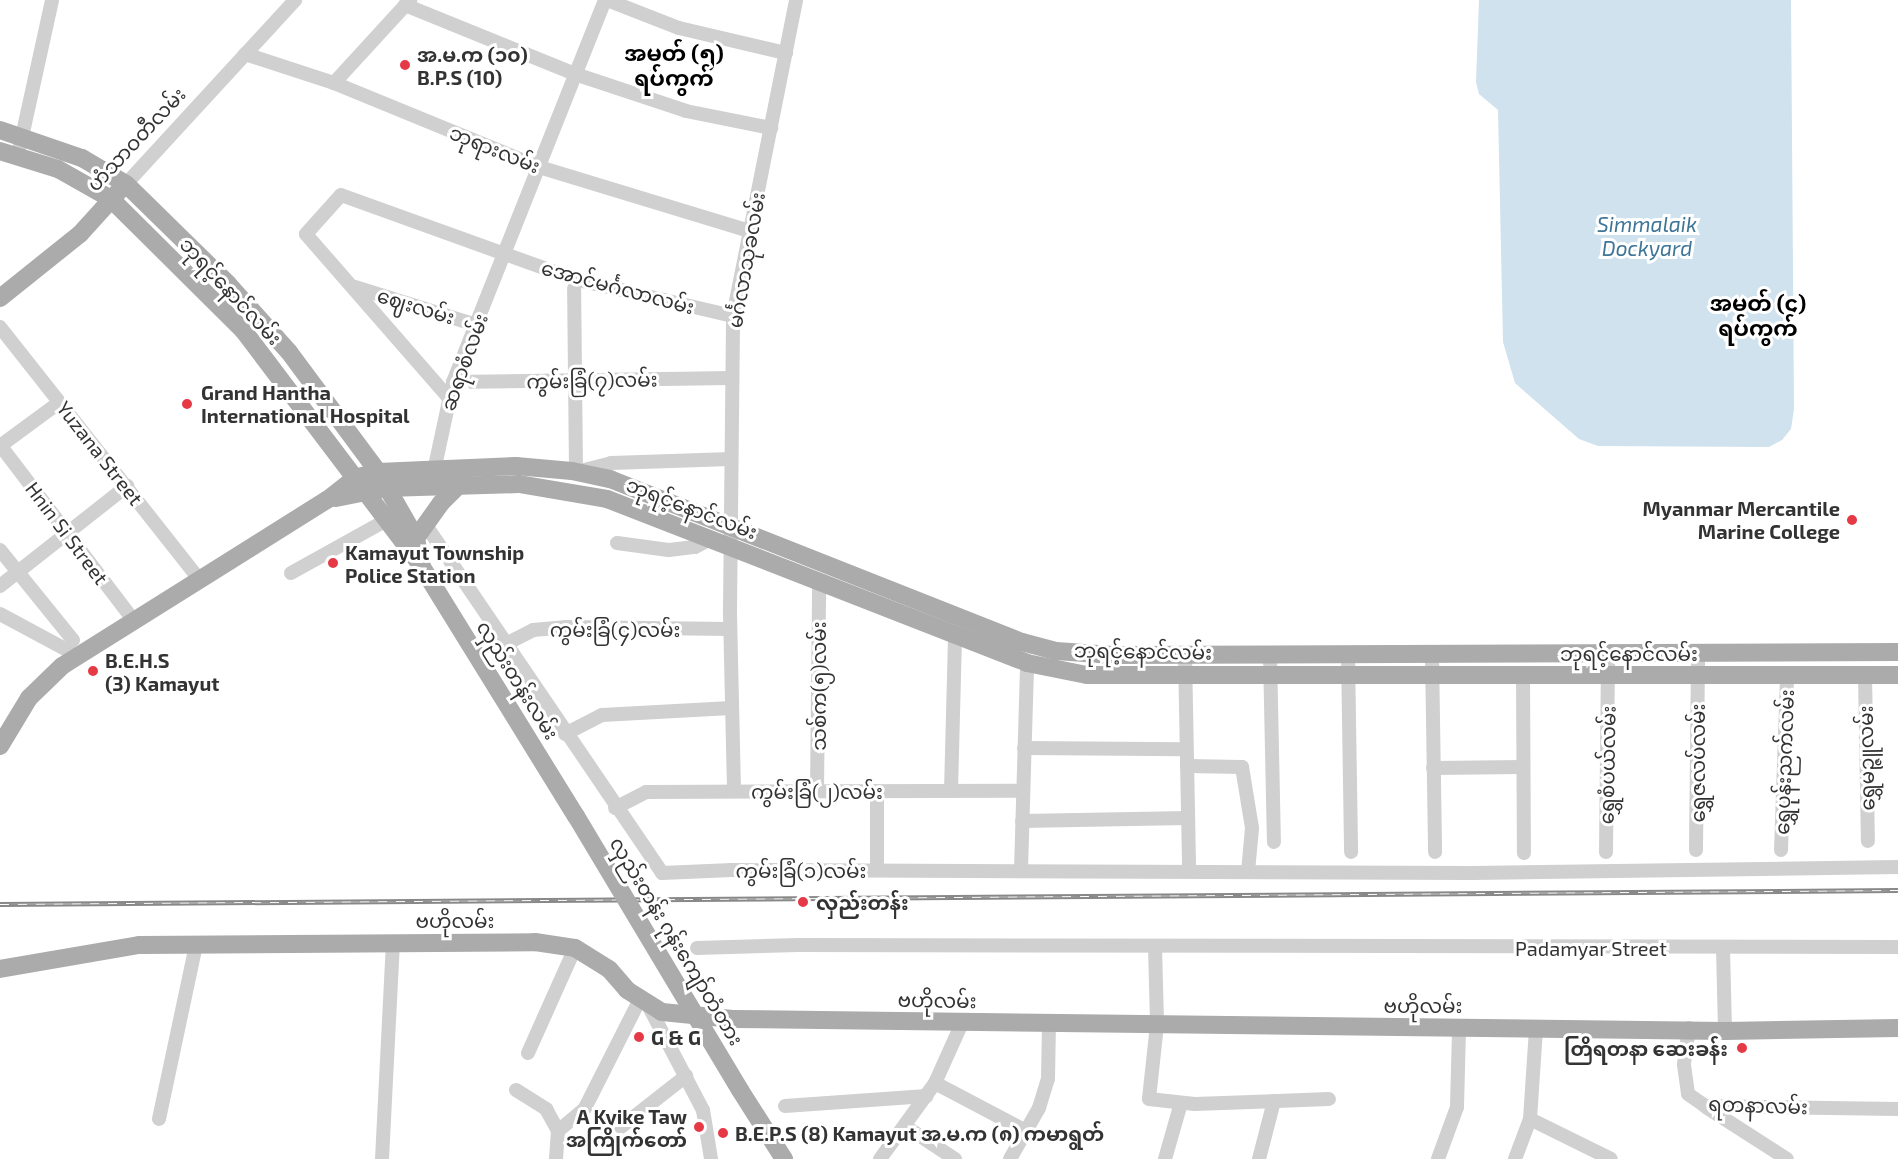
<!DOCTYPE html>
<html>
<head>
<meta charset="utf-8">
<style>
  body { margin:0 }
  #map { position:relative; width:1898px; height:1159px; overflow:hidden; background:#fff; font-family:"Exo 2","Noto Sans Myanmar",sans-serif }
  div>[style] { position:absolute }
  .water>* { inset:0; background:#cfe2ee }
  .minor>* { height:14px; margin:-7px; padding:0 7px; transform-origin:7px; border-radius:7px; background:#d0d0d0 }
  .major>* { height:18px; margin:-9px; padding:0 9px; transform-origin:9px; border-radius:9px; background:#ababab }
  .rail>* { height:5px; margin-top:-2.5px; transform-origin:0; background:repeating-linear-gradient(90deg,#fff 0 9px,#888 0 18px); box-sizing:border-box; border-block:2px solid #888 }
  .major-bridge>* { height:18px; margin:-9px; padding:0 9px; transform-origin:9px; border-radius:9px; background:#ababab }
  .dots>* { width:16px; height:16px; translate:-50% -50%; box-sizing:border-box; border:3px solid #fff; border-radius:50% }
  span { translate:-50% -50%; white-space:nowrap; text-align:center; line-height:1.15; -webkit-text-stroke:6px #fff; paint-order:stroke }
  .poi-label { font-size:20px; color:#333; font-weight:700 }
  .left { translate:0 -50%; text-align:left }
  .right { translate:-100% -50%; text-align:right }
  .street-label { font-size:20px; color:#333 }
  .water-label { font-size:21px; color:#3f7597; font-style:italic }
  .quarter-label { font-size:22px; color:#000; font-weight:700 }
</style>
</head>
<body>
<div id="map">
  <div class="water">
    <i style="clip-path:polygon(1479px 0,1791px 0,1794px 409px,1791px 429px,1782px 440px,1769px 447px,1598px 446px,1579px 439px,1515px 383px,1503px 342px,1498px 110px,1479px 94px,1476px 82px)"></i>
  </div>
  <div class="minor">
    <i style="left:607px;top:0;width:77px;rotate:21.3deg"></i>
    <i style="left:679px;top:28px;width:110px;rotate:13.2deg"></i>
    <i style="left:405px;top:5px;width:183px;rotate:22.1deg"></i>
    <i style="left:575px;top:74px;width:117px;rotate:18.4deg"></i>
    <i style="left:686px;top:111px;width:87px;rotate:11.3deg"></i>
    <i style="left:245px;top:54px;width:94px;rotate:18deg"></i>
    <i style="left:334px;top:83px;width:222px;rotate:22.3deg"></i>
    <i style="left:539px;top:167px;width:220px;rotate:16.9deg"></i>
    <i style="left:334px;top:83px;width:113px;rotate:-47.5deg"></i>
    <i style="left:20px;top:146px;width:149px;rotate:-77.6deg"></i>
    <i style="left:126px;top:184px;width:250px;rotate:-47.4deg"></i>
    <i style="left:574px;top:279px;width:193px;rotate:89.4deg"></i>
    <i style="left:576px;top:472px;width:36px;rotate:-14deg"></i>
    <i style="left:611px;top:463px;width:120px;rotate:-1.9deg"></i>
    <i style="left:355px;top:287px;width:127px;rotate:17.4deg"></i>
    <i style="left:0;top:327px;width:323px;rotate:51.7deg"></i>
    <i style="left:453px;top:382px;width:279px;rotate:-0.8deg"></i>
    <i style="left:448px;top:397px;width:216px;rotate:-131.1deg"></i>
    <i style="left:306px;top:234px;width:52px;rotate:-48.1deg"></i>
    <i style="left:341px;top:195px;width:248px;rotate:19.8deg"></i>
    <i style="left:574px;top:279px;width:163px;rotate:13.1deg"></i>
    <i style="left:0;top:445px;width:221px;rotate:52.7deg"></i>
    <i style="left:0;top:446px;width:74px;rotate:-36.3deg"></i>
    <i style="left:434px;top:471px;width:91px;rotate:-77.9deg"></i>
    <i style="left:453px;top:382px;width:411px;rotate:-68.3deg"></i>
    <i style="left:425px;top:524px;width:422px;rotate:55.8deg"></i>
    <i style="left:662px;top:873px;width:70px;rotate:-2.5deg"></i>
    <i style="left:732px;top:870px;width:740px;rotate:0.23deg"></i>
    <i style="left:1472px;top:873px;width:426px;rotate:-0.8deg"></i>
    <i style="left:617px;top:543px;width:52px;rotate:7.7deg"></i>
    <i style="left:669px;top:550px;width:26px;rotate:-7deg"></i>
    <i style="left:695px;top:547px;width:17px;rotate:-28deg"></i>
    <i style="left:0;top:550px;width:116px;rotate:51deg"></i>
    <i style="left:291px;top:573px;width:107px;rotate:-29deg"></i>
    <i style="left:0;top:586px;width:162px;rotate:-38.2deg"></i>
    <i style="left:0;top:614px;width:89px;rotate:28.3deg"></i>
    <i style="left:504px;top:645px;width:33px;rotate:-27deg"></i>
    <i style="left:533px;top:630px;width:34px;rotate:-5deg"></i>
    <i style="left:567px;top:627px;width:163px;rotate:0.7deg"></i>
    <i style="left:1185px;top:655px;width:216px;rotate:88.9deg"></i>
    <i style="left:1270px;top:655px;width:187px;rotate:88.8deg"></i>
    <i style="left:1348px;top:655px;width:197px;rotate:89.1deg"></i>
    <i style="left:1432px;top:655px;width:197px;rotate:89.1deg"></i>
    <i style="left:1523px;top:675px;width:178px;rotate:89.7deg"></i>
    <i style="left:1865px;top:675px;width:166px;rotate:89deg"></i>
    <i style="left:565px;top:734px;width:42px;rotate:-27.2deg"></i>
    <i style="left:602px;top:715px;width:129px;rotate:-3.1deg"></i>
    <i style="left:1024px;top:748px;width:162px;rotate:0.4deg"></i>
    <i style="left:1187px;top:766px;width:55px;rotate:1deg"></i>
    <i style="left:1242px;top:767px;width:62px;rotate:80.7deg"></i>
    <i style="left:1252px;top:828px;width:44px;rotate:95.2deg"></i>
    <i style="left:1433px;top:768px;width:89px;rotate:-0.6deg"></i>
    <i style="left:734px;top:790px;width:180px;rotate:-91.3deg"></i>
    <i style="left:730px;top:610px;width:294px;rotate:-89.4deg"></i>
    <i style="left:733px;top:316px;width:322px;rotate:-78.7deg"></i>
    <i style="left:817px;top:790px;width:208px;rotate:-89.4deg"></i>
    <i style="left:951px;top:791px;width:155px;rotate:-88.5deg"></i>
    <i style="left:615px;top:808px;width:35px;rotate:-27deg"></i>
    <i style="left:646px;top:792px;width:377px;rotate:-0.2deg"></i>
    <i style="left:1022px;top:821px;width:166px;rotate:-1deg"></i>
    <i style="left:1696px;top:850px;width:195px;rotate:-89.4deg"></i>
    <i style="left:1781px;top:850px;width:176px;rotate:-88deg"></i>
    <i style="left:1606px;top:852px;width:198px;rotate:-89.4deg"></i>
    <i style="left:877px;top:870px;width:79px;rotate:-90deg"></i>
    <i style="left:1021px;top:870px;width:207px;rotate:-88.3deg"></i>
    <i style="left:1155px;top:946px;width:79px;rotate:88.5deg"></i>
    <i style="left:1157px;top:1025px;width:74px;rotate:96.2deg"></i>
    <i style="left:1149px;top:1099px;width:46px;rotate:6.2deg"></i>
    <i style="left:1195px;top:1104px;width:134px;rotate:-2.1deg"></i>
    <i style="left:697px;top:948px;width:101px;rotate:-1.7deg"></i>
    <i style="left:798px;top:945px;width:1100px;rotate:0.1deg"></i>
    <i style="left:1723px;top:948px;width:83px;rotate:88.6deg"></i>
    <i style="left:648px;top:1005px;width:119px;rotate:62.4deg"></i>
    <i style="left:703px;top:1110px;width:50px;rotate:80.7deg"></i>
    <i style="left:1689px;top:1028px;width:37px;rotate:98deg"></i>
    <i style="left:1684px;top:1065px;width:29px;rotate:82deg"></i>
    <i style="left:1688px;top:1094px;width:21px;rotate:35deg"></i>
    <i style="left:1705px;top:1106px;width:193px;rotate:0.9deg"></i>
    <i style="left:528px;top:1053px;width:115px;rotate:-65.9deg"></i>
    <i style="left:935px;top:1083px;width:103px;rotate:27.8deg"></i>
    <i style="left:516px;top:1090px;width:36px;rotate:32deg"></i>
    <i style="left:546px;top:1109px;width:25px;rotate:61deg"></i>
    <i style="left:785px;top:1106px;width:142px;rotate:-4deg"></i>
    <i style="left:1706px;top:1107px;width:96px;rotate:32.7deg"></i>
    <i style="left:159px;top:1119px;width:178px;rotate:-78deg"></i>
    <i style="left:1530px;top:1119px;width:90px;rotate:26.3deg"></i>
    <i style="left:905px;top:1126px;width:60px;rotate:33.4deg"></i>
    <i style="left:621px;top:1127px;width:83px;rotate:-38.1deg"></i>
    <i style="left:558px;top:1131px;width:35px;rotate:-40deg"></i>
    <i style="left:585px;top:1108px;width:122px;rotate:-63.2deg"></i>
    <i style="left:382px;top:1159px;width:217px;rotate:-87.1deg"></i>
    <i style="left:556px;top:1159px;width:28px;rotate:-86deg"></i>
    <i style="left:880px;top:1159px;width:94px;rotate:-54.1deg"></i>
    <i style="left:935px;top:1083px;width:66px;rotate:-65.8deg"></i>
    <i style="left:1010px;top:1159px;width:59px;rotate:-60.4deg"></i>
    <i style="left:1039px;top:1108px;width:30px;rotate:-73deg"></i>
    <i style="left:1048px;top:1079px;width:55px;rotate:-89deg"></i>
    <i style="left:1165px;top:1159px;width:58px;rotate:-74.1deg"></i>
    <i style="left:1259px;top:1159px;width:60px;rotate:-75.5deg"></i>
    <i style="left:1438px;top:1159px;width:55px;rotate:-69.9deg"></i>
    <i style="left:1457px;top:1107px;width:79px;rotate:-88.5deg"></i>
    <i style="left:1515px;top:1159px;width:43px;rotate:-69.4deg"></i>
    <i style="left:1530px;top:1119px;width:91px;rotate:-86.2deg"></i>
  </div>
  <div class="major">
    <i style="left:0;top:130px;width:87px;rotate:18.9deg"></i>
    <i style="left:82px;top:158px;width:51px;rotate:30.6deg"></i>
    <i style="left:126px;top:184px;width:143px;rotate:44.4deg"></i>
    <i style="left:228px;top:284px;width:91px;rotate:48.1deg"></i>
    <i style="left:289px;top:352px;width:149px;rotate:53.4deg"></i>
    <i style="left:378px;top:472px;width:76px;rotate:60.1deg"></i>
    <i style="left:416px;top:538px;width:27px;rotate:80deg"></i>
    <i style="left:0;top:151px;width:61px;rotate:17.2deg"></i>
    <i style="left:58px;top:169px;width:61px;rotate:29.5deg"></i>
    <i style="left:111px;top:199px;width:186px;rotate:44.8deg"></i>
    <i style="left:243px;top:330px;width:297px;rotate:52.9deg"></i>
    <i style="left:422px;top:567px;width:293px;rotate:58.3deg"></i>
    <i style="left:0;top:298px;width:102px;rotate:-38.7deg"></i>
    <i style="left:80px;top:234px;width:58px;rotate:-47.8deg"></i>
    <i style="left:336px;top:498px;width:51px;rotate:-11.3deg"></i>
    <i style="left:386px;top:488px;width:133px;rotate:-1.7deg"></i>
    <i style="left:519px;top:484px;width:89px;rotate:9.7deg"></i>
    <i style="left:607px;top:499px;width:451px;rotate:21.3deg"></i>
    <i style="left:1027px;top:663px;width:61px;rotate:11.3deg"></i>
    <i style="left:1087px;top:675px;width:811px"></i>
    <i style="left:416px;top:538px;width:43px;rotate:-54.5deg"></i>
    <i style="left:441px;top:503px;width:27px;rotate:-45deg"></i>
    <i style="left:0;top:746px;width:56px;rotate:-58.9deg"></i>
    <i style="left:29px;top:698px;width:46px;rotate:-44.1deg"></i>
    <i style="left:62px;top:666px;width:313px;rotate:-32.1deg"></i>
    <i style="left:327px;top:500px;width:36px;rotate:-38deg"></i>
    <i style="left:355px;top:478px;width:24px;rotate:-15deg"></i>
    <i style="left:378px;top:472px;width:138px;rotate:-2.5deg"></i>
    <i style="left:516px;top:466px;width:56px;rotate:5.1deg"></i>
    <i style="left:572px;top:471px;width:39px;rotate:12deg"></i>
    <i style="left:610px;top:479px;width:443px;rotate:21.6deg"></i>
    <i style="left:1022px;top:642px;width:35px;rotate:15deg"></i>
    <i style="left:1056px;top:651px;width:57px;rotate:4deg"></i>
    <i style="left:1113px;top:655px;width:785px;rotate:-0.22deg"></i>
    <i style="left:0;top:969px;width:141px;rotate:-9.8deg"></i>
    <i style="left:139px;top:945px;width:396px;rotate:-0.4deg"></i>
    <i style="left:535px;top:942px;width:40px;rotate:8.5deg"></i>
    <i style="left:575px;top:948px;width:40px;rotate:32deg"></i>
    <i style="left:609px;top:969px;width:28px;rotate:49deg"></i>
    <i style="left:627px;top:990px;width:41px;rotate:32.2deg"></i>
    <i style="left:662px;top:1012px;width:71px;rotate:5.6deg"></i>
    <i style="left:733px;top:1019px;width:992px;rotate:0.69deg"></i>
    <i style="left:1725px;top:1031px;width:173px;rotate:-1deg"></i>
    <i style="left:740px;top:1090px;width:82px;rotate:57.5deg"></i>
  </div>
  <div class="rail">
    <i style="left:0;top:904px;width:1898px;rotate:-0.42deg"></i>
  </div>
  <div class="major-bridge">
    <i style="left:576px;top:816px;width:319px;rotate:59.1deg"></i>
  </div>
  <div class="dots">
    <i style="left:405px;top:65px;background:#e63946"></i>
    <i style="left:187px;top:404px;background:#e63946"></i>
    <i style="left:1852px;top:520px;background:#e63946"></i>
    <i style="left:333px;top:563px;background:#e63946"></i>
    <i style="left:93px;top:671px;background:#e63946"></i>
    <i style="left:803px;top:902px;background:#e63946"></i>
    <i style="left:639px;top:1037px;background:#e63946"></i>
    <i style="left:1742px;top:1048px;background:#e63946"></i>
    <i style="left:699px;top:1127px;background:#e63946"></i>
    <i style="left:723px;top:1133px;background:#e63946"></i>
  </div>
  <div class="poi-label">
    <span class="left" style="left:417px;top:66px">အ.မ.က (၁၀)<br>B.P.S (10)</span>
    <span class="left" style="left:201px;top:404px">Grand Hantha<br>International Hospital</span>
    <span class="right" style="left:1840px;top:520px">Myanmar Mercantile<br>Marine College</span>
    <span class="left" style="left:345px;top:564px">Kamayut Township<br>Police Station</span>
    <span class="left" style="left:105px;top:672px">B.E.H.S<br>(3) Kamayut</span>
    <span class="left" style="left:816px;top:902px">လှည်းတန်း</span>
    <span class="left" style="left:651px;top:1037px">G &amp; G</span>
    <span class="right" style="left:1728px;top:1048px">တြိရတနာ ဆေးခန်း</span>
    <span class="right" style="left:687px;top:1128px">A Kyike Taw<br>အကြိုက်တော်</span>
    <span class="left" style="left:735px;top:1133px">B.E.P.S (8) Kamayut အ.မ.က (၈) ကမာရွတ်</span>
  </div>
  <div class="street-label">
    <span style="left:136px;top:139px;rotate:-47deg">ဟံသာဝတီလမ်း</span>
    <span style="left:495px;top:149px;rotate:22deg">ဘုရားလမ်း</span>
    <span style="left:746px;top:260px;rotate:-80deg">မင်္ဂလာသုခလမ်း</span>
    <span style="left:618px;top:287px;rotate:15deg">အောင်မင်္ဂလာလမ်း</span>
    <span style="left:231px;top:291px;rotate:47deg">ဘုရင့်နောင်လမ်း</span>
    <span style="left:416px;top:306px;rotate:17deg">ဈေးလမ်း</span>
    <span style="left:464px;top:362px;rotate:-70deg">ဆရာစံလမ်း</span>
    <span style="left:592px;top:380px;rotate:-1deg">ကွမ်းခြံ(၇)လမ်း</span>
    <span style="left:100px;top:453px;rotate:52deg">Yuzana Street</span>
    <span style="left:692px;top:508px;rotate:21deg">ဘုရင့်နောင်လမ်း</span>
    <span style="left:67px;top:533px;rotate:53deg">Hnin Si Street</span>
    <span style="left:615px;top:629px">ကွမ်းခြံ(၄)လမ်း</span>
    <span style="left:1143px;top:651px;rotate:1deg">ဘုရင့်နောင်လမ်း</span>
    <span style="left:1629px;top:653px">ဘုရင့်နောင်လမ်း</span>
    <span style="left:518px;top:680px;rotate:58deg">လှည်းတန်းလမ်း</span>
    <span style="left:818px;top:686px;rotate:-90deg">သစ်က(၅)လမ်း</span>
    <span style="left:1866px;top:758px;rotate:-91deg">ရွှေမဉ္ဇူလမ်း</span>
    <span style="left:1784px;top:762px;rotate:-88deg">ရွှေပုန်းညက်လမ်း</span>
    <span style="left:1697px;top:763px;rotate:-90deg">ရွှေဇလပ်လမ်း</span>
    <span style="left:1607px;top:765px;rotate:-89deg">ရွှေစံပယ်လမ်း</span>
    <span style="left:817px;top:791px">ကွမ်းခြံ(၂)လမ်း</span>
    <span style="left:801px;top:870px">ကွမ်းခြံ(၁)လမ်း</span>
    <span style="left:455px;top:920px">ဗဟိုလမ်း</span>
    <span style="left:677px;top:941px;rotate:59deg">လှည်းတန်း ဂုန်းကျော်တံတား</span>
    <span style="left:1591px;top:948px">Padamyar Street</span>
    <span style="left:937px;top:1000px;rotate:1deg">ဗဟိုလမ်း</span>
    <span style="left:1423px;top:1005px">ဗဟိုလမ်း</span>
    <span style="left:1758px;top:1105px;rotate:2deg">ရတနာလမ်း</span>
  </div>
  <div class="water-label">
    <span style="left:1647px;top:236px">Simmalaik<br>Dockyard</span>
  </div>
  <div class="quarter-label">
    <span style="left:674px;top:65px">အမှတ် (၅)<br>ရပ်ကွက်</span>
    <span style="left:1758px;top:315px">အမှတ် (၄)<br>ရပ်ကွက်</span>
  </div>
</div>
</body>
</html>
